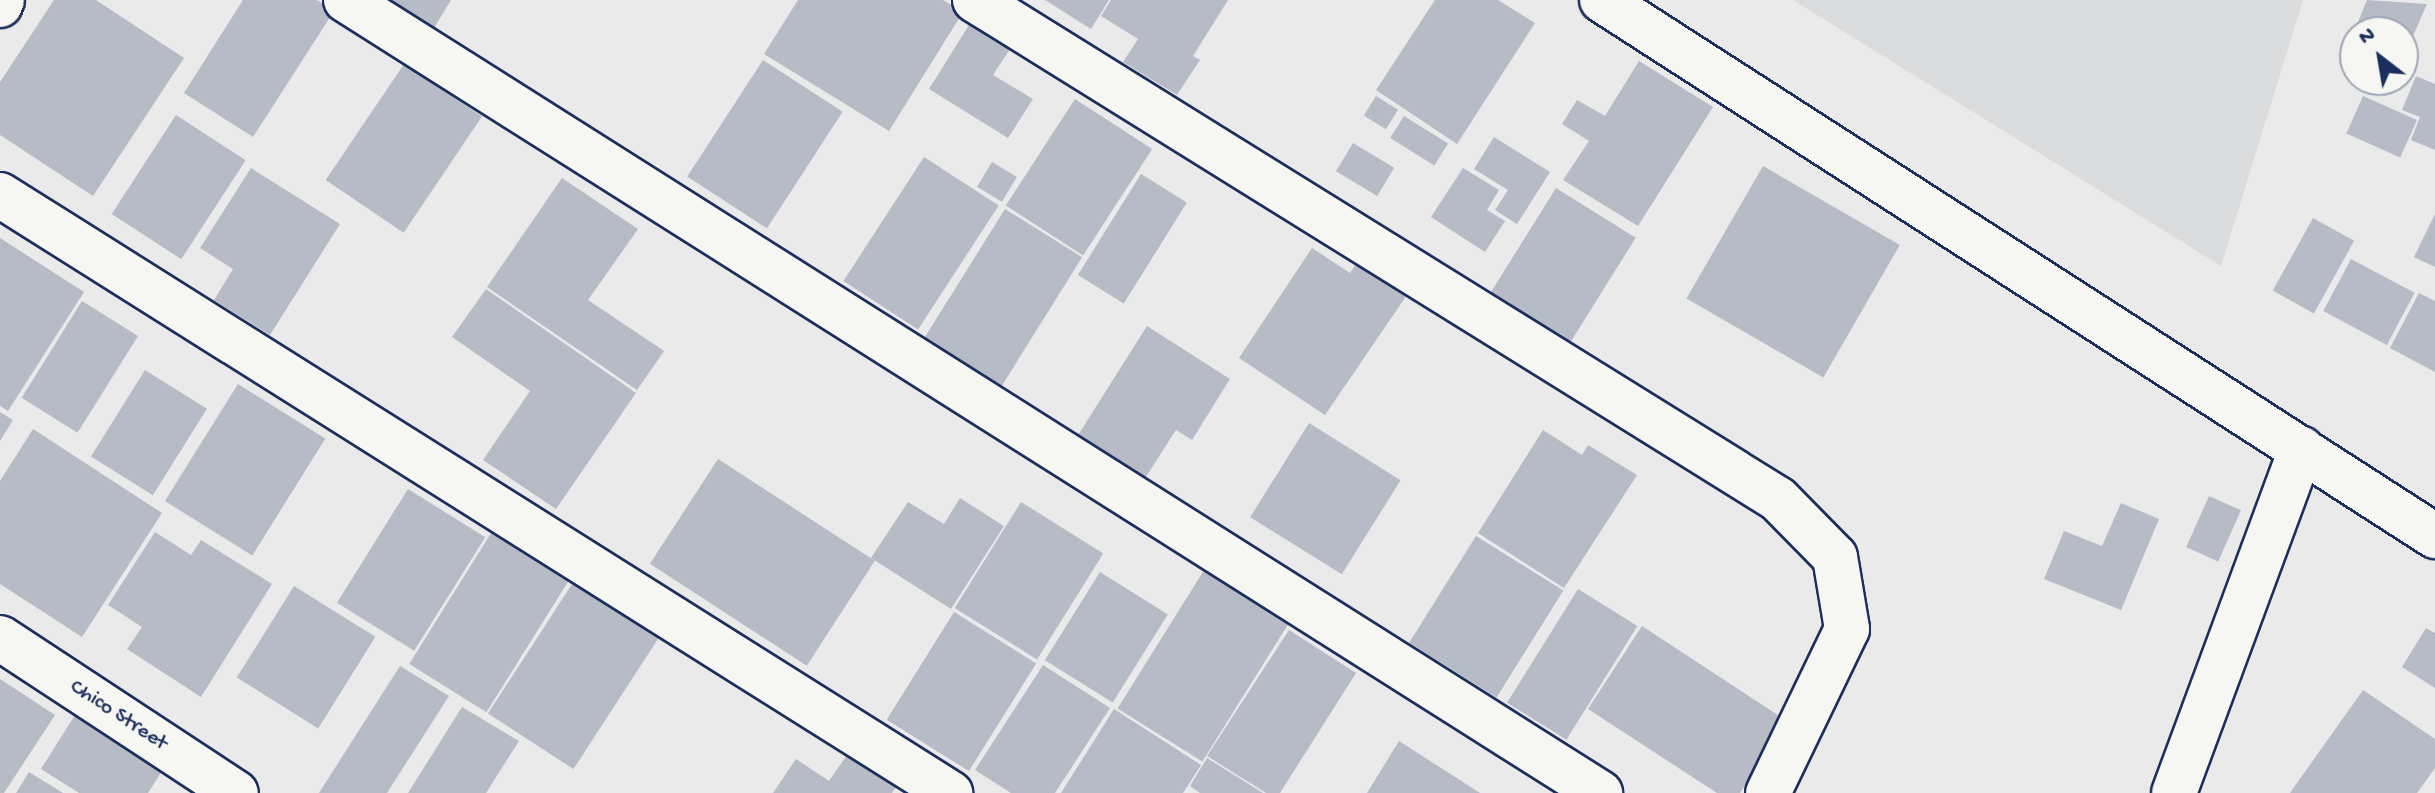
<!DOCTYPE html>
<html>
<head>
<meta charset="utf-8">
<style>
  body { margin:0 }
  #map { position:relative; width:2435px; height:793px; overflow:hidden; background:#e9eae9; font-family:"Gochi Hand",sans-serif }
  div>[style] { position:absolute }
  .built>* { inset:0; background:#dadcde }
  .building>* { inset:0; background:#b6bbc6; transform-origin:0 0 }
  .roads { filter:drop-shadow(2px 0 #1b2f5e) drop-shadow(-2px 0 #1b2f5e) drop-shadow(0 2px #1b2f5e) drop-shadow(0 -2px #1b2f5e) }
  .minor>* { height:44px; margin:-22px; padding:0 22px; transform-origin:22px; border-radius:22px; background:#f6f6f2 }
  span { translate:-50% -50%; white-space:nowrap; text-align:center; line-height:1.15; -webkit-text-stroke:6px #f6f6f2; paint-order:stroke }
  .street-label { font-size:22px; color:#1b2f5e }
  .north { position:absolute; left:2339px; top:16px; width:80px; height:80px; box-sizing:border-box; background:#f6f6f2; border:2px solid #9ea6b7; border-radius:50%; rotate:329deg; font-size:22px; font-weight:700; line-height:32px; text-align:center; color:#1b2f5e }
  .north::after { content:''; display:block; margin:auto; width:28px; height:36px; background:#1b2f5e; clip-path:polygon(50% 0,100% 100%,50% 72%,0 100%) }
</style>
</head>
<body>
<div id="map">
  <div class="built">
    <i style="clip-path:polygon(1793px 0,2303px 0,2221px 266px)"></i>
  </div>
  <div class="building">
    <i style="clip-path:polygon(54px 0,96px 0,184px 58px,93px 196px,0 135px,0 82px)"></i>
    <i style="clip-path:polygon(243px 0,317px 0,334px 11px,253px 137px,184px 93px)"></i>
    <i style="clip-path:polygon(385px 0,451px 0,434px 28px)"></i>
    <i style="clip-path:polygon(798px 0,943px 0,963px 12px,889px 131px,764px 54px)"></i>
    <i style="clip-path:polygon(1045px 0,1109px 0,1091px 29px)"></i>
    <i style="clip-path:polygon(1111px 0,1228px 0,1193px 56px,1200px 60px,1177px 95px,1123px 62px,1138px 39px,1101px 16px)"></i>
    <i style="clip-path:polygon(1435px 0,1498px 0,1535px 23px,1457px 144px,1376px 90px)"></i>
    <i style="clip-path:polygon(2367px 0,2427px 4px,2403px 59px,2403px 32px,2355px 32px,2355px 72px,2340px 66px)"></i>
    <i style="clip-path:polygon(974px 17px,1014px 43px,993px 75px,1033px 99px,1008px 138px,929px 89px)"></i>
    <i style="left:763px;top:60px;width:95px;height:139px;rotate:33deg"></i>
    <i style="clip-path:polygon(1639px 61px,1713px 107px,1638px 226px,1563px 180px,1589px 141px,1562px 124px,1577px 100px,1605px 116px)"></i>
    <i style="left:404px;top:64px;width:94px;height:140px;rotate:34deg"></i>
    <i style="clip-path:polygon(2416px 76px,2435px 84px,2435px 150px,2411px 140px,2420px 117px,2402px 110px)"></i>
    <i style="left:1376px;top:96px;width:26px;height:23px;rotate:32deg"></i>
    <i style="left:2363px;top:96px;width:59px;height:41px;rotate:24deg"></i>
    <i style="left:1075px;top:99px;width:92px;height:127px;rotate:33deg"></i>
    <i style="left:176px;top:115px;width:83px;height:118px;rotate:33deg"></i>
    <i style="left:1404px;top:116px;width:52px;height:26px;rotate:32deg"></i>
    <i style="clip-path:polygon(1494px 137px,1550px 172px,1517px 224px,1495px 210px,1508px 190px,1474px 169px)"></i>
    <i style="left:1353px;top:143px;width:48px;height:33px;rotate:31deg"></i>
    <i style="left:924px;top:157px;width:89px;height:148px;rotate:33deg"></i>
    <i style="left:992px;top:162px;width:29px;height:29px;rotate:31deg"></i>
    <i style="left:1763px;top:166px;width:158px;height:153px;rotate:30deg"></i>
    <i style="clip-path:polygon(251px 168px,340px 224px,270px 335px,214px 300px,233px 269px,200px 248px)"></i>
    <i style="clip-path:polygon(1463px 168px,1499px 190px,1487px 210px,1505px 221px,1485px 252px,1431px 217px)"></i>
    <i style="left:1141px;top:174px;width:54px;height:119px;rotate:32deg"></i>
    <i style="clip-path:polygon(562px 178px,638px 229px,588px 300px,664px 351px,637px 390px,487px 287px)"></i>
    <i style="left:1556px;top:188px;width:94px;height:125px;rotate:32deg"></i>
    <i style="left:1005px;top:209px;width:91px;height:154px;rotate:32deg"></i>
    <i style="clip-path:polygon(2435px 214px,2435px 267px,2414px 257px)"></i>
    <i style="left:2313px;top:218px;width:47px;height:83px;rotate:29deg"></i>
    <i style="clip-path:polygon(0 238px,84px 292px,8px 411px,0 406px)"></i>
    <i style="clip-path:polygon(1312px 248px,1350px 273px,1359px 259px,1409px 292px,1325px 415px,1239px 358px)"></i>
    <i style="left:2351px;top:259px;width:72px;height:59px;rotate:28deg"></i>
    <i style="clip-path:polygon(486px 289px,636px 393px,556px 509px,483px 460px,530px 391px,452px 337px)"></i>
    <i style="clip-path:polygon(2419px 293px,2435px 301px,2435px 372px,2390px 348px)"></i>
    <i style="left:82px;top:301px;width:66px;height:114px;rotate:32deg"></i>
    <i style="clip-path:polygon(1147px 326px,1230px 379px,1192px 440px,1176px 430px,1140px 486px,1073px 443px)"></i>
    <i style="left:145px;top:370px;width:73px;height:102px;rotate:32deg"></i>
    <i style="left:238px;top:384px;width:103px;height:138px;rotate:32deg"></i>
    <i style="clip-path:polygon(0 412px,13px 420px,0 441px)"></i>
    <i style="left:1309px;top:423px;width:108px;height:111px;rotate:32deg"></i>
    <i style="clip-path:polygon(33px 429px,162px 513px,82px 637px,0 584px,0 481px)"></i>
    <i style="clip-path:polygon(1543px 430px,1582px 455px,1588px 445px,1637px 475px,1564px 588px,1478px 533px)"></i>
    <i style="left:718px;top:459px;width:187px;height:125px;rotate:33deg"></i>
    <i style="left:408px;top:489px;width:91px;height:134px;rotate:32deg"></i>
    <i style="left:2209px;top:496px;width:35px;height:56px;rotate:24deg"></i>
    <i style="clip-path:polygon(960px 498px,1004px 526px,951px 609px,871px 558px,908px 502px,944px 524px)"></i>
    <i style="left:1021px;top:502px;width:97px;height:125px;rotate:32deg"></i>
    <i style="clip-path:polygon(2121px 503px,2159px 519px,2121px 610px,2044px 579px,2064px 531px,2102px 546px)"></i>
    <i style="left:493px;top:530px;width:91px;height:158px;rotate:32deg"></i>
    <i style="clip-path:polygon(155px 532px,191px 555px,201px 540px,272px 584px,201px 697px,127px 649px,142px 627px,108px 605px)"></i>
    <i style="left:1476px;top:536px;width:103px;height:126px;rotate:32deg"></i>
    <i style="left:1206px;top:567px;width:100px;height:167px;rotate:32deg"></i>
    <i style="left:1100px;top:572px;width:80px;height:104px;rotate:32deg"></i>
    <i style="left:574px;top:581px;width:102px;height:158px;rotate:33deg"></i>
    <i style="left:294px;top:586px;width:96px;height:108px;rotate:32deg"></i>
    <i style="left:1578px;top:589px;width:70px;height:134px;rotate:32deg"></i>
    <i style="left:954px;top:612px;width:97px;height:127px;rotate:32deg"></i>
    <i style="clip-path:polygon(1642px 626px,1787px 721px,1740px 793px,1717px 793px,1588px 709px)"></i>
    <i style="clip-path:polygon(2426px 628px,2435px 633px,2435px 688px,2402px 667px)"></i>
    <i style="clip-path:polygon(1289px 630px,1356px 673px,1280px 793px,1266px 793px,1207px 756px)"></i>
    <i style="clip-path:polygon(1043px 665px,1110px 708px,1055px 793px,1011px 793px,975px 770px)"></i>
    <i style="clip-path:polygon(400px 666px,449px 696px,387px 793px,319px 793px)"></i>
    <i style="clip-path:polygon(0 679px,55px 715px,4px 793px,0 793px)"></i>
    <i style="clip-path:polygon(2363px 690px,2435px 739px,2435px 768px,2417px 793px,2290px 793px)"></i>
    <i style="clip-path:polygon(462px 707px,519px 741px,486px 793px,408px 793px)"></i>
    <i style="clip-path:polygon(1114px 709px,1201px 765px,1183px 793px,1061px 793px)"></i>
    <i style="clip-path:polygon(75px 715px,162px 771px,148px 793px,79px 793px,41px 769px)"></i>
    <i style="clip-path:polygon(1399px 741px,1480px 793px,1367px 793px)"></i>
    <i style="clip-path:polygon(854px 745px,903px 777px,892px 793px,773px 793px,796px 759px,829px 781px)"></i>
    <i style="clip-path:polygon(1207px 758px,1263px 793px,1200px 793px,1190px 786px)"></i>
    <i style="clip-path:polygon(29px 772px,63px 793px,16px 793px)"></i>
  </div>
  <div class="roads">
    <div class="minor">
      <i style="left:346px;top:0;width:1484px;rotate:32.31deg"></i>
      <i style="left:975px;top:0;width:945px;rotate:31.86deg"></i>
      <i style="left:1778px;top:499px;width:81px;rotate:45.5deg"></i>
      <i style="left:1835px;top:557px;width:73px;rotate:80.5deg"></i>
      <i style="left:1847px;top:629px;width:182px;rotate:115.7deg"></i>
      <i style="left:1602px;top:0;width:991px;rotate:32.76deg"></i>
      <i style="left:0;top:5px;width:5px;rotate:-68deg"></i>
      <i style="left:0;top:195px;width:1123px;rotate:32.19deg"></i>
      <i style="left:0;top:638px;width:282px;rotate:33.3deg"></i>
      <i style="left:2174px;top:793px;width:367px;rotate:-69.7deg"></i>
    </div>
  </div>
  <div class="street-label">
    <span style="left:118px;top:716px;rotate:33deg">Chico Street</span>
  </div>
  <div class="north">N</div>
</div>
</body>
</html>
